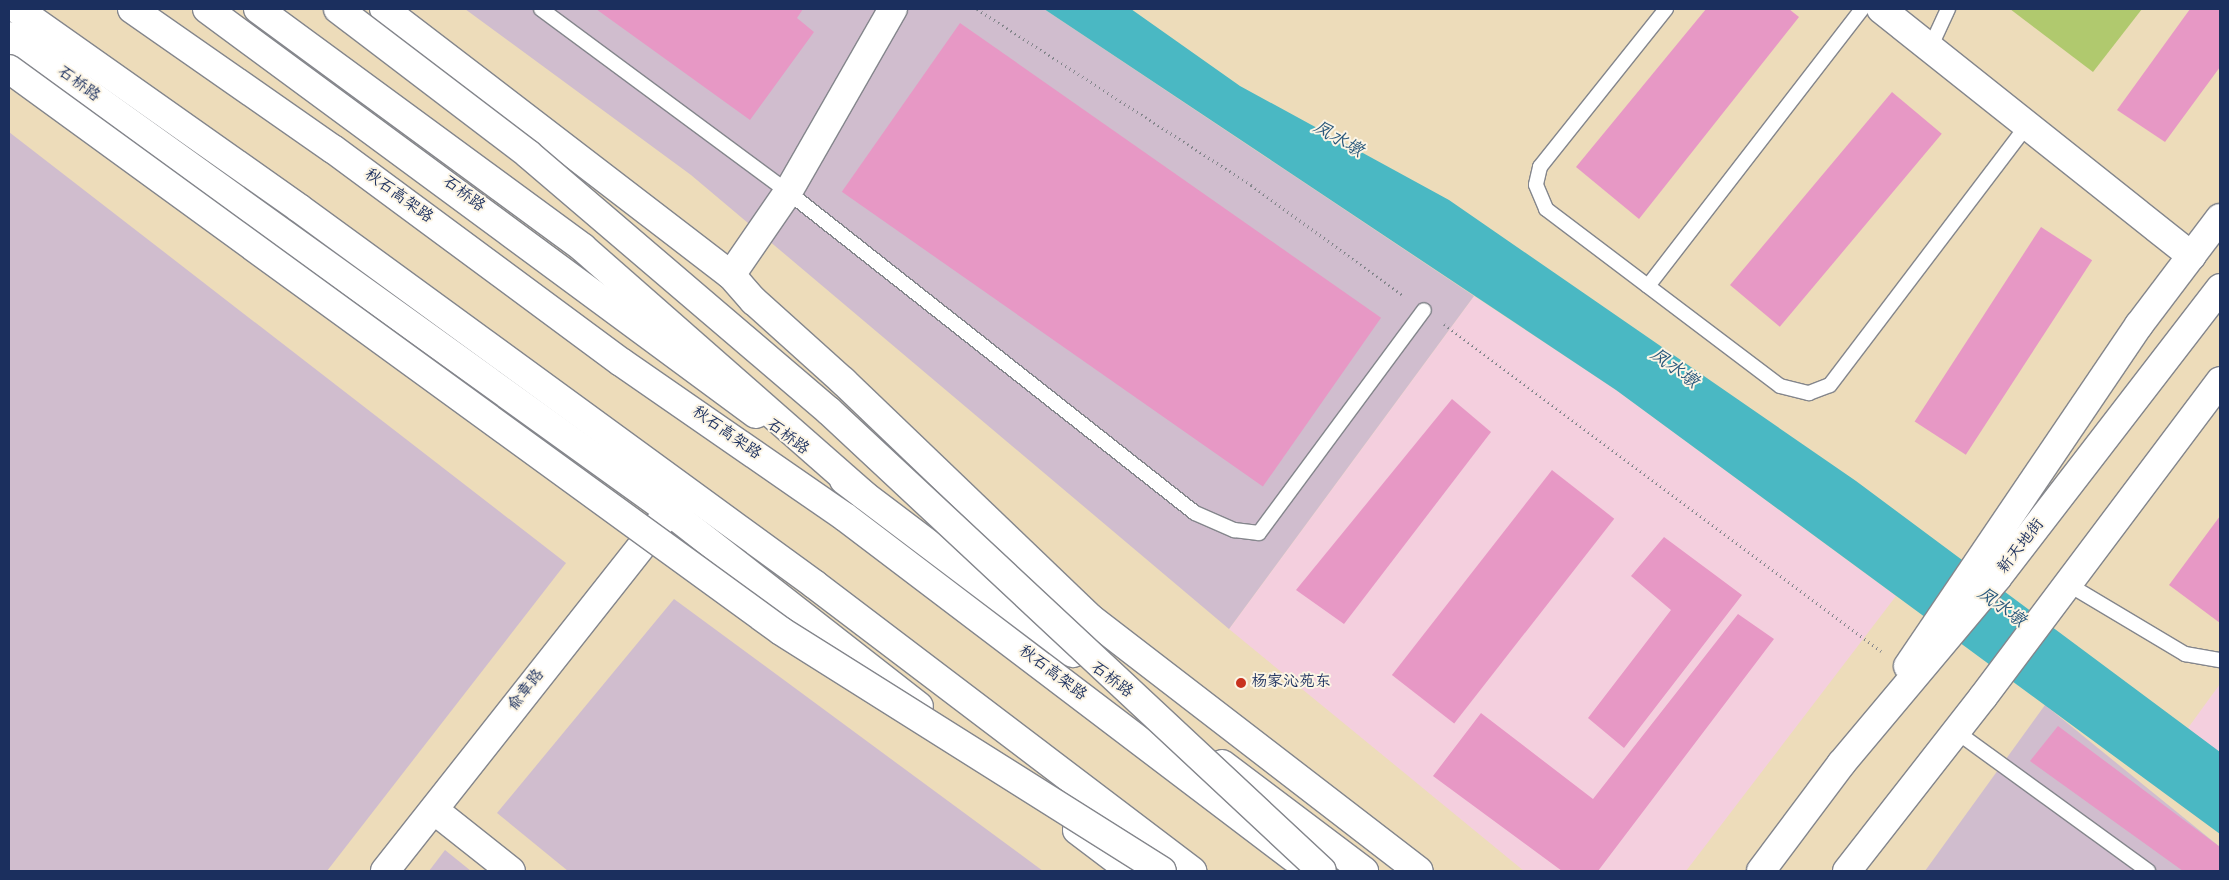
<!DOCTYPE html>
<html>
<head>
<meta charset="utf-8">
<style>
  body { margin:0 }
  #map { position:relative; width:2229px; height:880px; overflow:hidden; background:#eddcba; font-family:Dekko,"LXGW WenKai TC",sans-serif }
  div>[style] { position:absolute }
  .built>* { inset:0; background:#f4cfde }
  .industrial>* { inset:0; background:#d0bdce }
  .green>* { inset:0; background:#b0c96e }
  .water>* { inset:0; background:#4ab8c3 }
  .building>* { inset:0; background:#e798c5; transform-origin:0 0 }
  .path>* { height:3px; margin-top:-1.5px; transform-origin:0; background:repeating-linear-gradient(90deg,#84868c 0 1px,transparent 0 5px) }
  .roads { filter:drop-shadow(1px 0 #84868c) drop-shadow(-1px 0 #84868c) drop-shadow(0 1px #84868c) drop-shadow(0 -1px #84868c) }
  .lane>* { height:14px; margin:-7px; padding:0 7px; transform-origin:7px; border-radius:7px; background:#fff }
  .street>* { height:28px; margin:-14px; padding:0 14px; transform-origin:14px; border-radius:14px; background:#fff }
  .secondary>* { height:28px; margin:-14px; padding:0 14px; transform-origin:14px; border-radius:14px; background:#fff }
  .primary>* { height:28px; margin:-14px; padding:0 14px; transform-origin:14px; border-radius:14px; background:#fff }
  .highway>* { height:28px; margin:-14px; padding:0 14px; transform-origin:14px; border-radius:14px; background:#fff }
  .bridges { filter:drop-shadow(1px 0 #84868c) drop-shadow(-1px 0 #84868c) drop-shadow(0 1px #84868c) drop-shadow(0 -1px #84868c) }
  .highway-bridge>* { height:28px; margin:-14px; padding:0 14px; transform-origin:14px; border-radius:14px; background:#fff }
  .dots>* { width:14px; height:14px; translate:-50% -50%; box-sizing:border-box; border:2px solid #fcf5e5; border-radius:50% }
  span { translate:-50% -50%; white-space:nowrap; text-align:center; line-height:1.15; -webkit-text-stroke:4px #fcf5e5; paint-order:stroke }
  .street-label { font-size:16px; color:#1b2f5e }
  .poi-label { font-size:16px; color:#1b2f5e }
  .left { translate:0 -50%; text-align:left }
  .water-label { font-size:18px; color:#29587c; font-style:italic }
  .frame { position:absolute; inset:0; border:10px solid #1b2f5e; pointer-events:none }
</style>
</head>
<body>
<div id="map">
  <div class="built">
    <i style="clip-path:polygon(1474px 296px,1616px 390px,1896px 596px,1686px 871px,1524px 871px,1229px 629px)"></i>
    <i style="clip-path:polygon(2220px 684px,2220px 753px,2188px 728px)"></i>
  </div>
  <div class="industrial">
    <i style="clip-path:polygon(465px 9px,1044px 9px,1474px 296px,1229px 629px,691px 175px)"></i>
    <i style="clip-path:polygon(9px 132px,566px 563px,327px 871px,9px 871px)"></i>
    <i style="clip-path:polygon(674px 599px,1043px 871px,568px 871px,497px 813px)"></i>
    <i style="clip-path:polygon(2045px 705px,2220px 847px,2220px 871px,1925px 871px)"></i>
    <i style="clip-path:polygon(445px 850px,471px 871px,429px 871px)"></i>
  </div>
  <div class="green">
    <i style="clip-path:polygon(2010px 9px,2142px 9px,2093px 72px)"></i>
  </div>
  <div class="water">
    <i style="clip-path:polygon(1044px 9px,1131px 9px,1240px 86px,1449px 200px,1856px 481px,2220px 752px,2220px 834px,1616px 390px)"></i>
  </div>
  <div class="building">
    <i style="clip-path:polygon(596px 9px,803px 9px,797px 18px,814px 32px,750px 120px)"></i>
    <i style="clip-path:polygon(1706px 9px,1789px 9px,1799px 17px,1639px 219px,1576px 167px)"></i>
    <i style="clip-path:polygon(2190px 9px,2220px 9px,2220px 67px,2165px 142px,2117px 110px)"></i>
    <i style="left:960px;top:23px;width:514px;height:206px;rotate:35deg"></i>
    <i style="left:1892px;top:92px;width:65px;height:252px;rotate:40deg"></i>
    <i style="left:2041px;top:227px;width:61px;height:232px;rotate:33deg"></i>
    <i style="clip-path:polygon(1452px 399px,1491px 432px,1344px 624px,1296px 590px)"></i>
    <i style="left:1552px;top:470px;width:79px;height:260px;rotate:38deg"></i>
    <i style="clip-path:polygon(2220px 516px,2220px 623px,2169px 585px)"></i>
    <i style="clip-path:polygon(1664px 537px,1742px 595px,1624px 748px,1588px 718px,1671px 610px,1631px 576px)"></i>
    <i style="clip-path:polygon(1738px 614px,1774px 639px,1598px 871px,1562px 871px,1433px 776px,1481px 713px,1593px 799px)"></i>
    <i style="clip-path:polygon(2058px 726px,2220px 847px,2220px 871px,2183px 871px,2030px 761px)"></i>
  </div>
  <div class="path">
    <i style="left:977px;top:9px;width:326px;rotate:32.7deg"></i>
    <i style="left:1251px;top:185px;width:189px;rotate:36deg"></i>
    <i style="left:1444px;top:324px;width:546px;rotate:36.81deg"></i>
  </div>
  <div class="roads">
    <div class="lane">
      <i style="left:541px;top:9px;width:307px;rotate:36.5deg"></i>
      <i style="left:788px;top:192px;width:518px;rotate:38.26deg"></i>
      <i style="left:1195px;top:513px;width:43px;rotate:23.6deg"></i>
      <i style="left:1234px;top:530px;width:25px;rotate:7deg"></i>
      <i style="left:1259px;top:533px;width:277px;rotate:-53.5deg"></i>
      <i style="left:1666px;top:9px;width:202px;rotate:128.6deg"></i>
      <i style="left:1540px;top:167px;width:18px;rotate:103deg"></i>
      <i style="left:1536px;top:185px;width:26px;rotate:67deg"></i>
      <i style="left:1546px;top:209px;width:293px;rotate:37.1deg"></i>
      <i style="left:1780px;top:386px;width:30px;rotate:14deg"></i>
      <i style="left:1809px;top:393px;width:22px;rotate:-21deg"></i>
      <i style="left:1830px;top:385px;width:326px;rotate:-52.8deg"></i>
      <i style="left:1930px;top:48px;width:43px;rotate:-65.2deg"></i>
      <i style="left:1648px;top:286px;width:350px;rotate:-52.3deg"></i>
      <i style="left:2066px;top:583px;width:139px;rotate:30.8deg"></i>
      <i style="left:2185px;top:654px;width:36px;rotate:10deg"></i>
      <i style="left:1954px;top:730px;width:240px;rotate:36deg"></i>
    </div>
    <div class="street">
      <i style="left:1881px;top:9px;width:397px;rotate:38.5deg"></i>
      <i style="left:434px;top:810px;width:98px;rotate:38.4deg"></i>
      <i style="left:385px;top:871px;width:459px;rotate:-51.7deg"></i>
    </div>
    <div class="secondary">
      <i style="left:731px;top:275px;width:101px;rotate:-55.5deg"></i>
      <i style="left:788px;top:192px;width:211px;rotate:-60.2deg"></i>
      <i style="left:1908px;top:666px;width:412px;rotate:-55.9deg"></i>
      <i style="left:2139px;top:325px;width:134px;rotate:-52.9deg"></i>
      <i style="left:1761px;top:871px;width:134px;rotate:-53.2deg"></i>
      <i style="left:1841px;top:764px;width:243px;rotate:-50deg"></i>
      <i style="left:1997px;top:578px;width:366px;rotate:-52.4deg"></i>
      <i style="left:1847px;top:871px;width:221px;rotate:-52deg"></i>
      <i style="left:1983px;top:697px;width:395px;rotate:-53.1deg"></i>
    </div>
    <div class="primary">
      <i style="left:207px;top:9px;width:682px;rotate:36.42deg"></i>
      <i style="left:384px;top:9px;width:437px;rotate:37.5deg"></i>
      <i style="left:731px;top:275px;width:35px;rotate:49deg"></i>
      <i style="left:754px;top:301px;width:120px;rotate:42deg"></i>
      <i style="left:843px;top:381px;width:341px;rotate:43.8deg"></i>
      <i style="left:1089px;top:617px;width:416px;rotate:37.6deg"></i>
      <i style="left:9px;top:36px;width:813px;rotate:35.74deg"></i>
      <i style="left:669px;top:511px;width:317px;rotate:38deg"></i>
      <i style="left:844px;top:480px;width:287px;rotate:37.1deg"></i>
      <i style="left:1222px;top:764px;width:178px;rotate:37deg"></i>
      <i style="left:1077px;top:830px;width:68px;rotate:37.2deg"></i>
    </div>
    <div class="highway">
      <i style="left:17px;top:9px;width:345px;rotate:35.2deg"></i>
      <i style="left:299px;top:208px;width:638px;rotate:36.13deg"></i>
      <i style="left:814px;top:584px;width:475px;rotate:37.2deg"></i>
      <i style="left:132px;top:9px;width:245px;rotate:34.9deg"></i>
      <i style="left:333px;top:149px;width:358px;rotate:36.5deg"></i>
      <i style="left:621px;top:362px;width:272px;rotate:34.7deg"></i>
      <i style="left:845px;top:517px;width:564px;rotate:37.22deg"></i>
      <i style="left:258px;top:9px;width:403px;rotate:36.3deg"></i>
      <i style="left:583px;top:248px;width:374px;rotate:41.3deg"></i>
    </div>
  </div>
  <div class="bridges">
    <div class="highway-bridge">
      <i style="left:338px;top:9px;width:239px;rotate:37.3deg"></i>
      <i style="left:528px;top:154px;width:396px;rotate:40.5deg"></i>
      <i style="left:829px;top:411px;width:674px;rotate:43.02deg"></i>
      <i style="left:9px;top:69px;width:955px;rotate:36.05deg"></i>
      <i style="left:781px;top:631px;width:450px;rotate:32.2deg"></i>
    </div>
  </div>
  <div class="dots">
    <i style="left:1241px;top:683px;background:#c8321e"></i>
  </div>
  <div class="street-label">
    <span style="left:78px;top:85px;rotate:36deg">石桥路</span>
    <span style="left:463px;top:195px;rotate:37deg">石桥路</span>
    <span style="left:398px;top:197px;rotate:36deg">秋石高架路</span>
    <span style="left:726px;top:434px;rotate:35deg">秋石高架路</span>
    <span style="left:787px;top:438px;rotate:37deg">石桥路</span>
    <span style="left:2022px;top:547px;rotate:-52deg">新天地街</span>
    <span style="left:1052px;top:674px;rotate:37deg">秋石高架路</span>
    <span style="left:1111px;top:681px;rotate:37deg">石桥路</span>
    <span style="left:527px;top:691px;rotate:-52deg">俞章路</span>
  </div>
  <div class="poi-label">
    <span class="left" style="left:1251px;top:683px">杨家沁苑东</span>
  </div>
  <div class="water-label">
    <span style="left:1337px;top:141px;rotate:30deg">凤水墩</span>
    <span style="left:1673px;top:370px;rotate:36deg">凤水墩</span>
    <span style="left:2000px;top:609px;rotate:36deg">凤水墩</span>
  </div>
  <div class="frame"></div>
</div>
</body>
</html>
